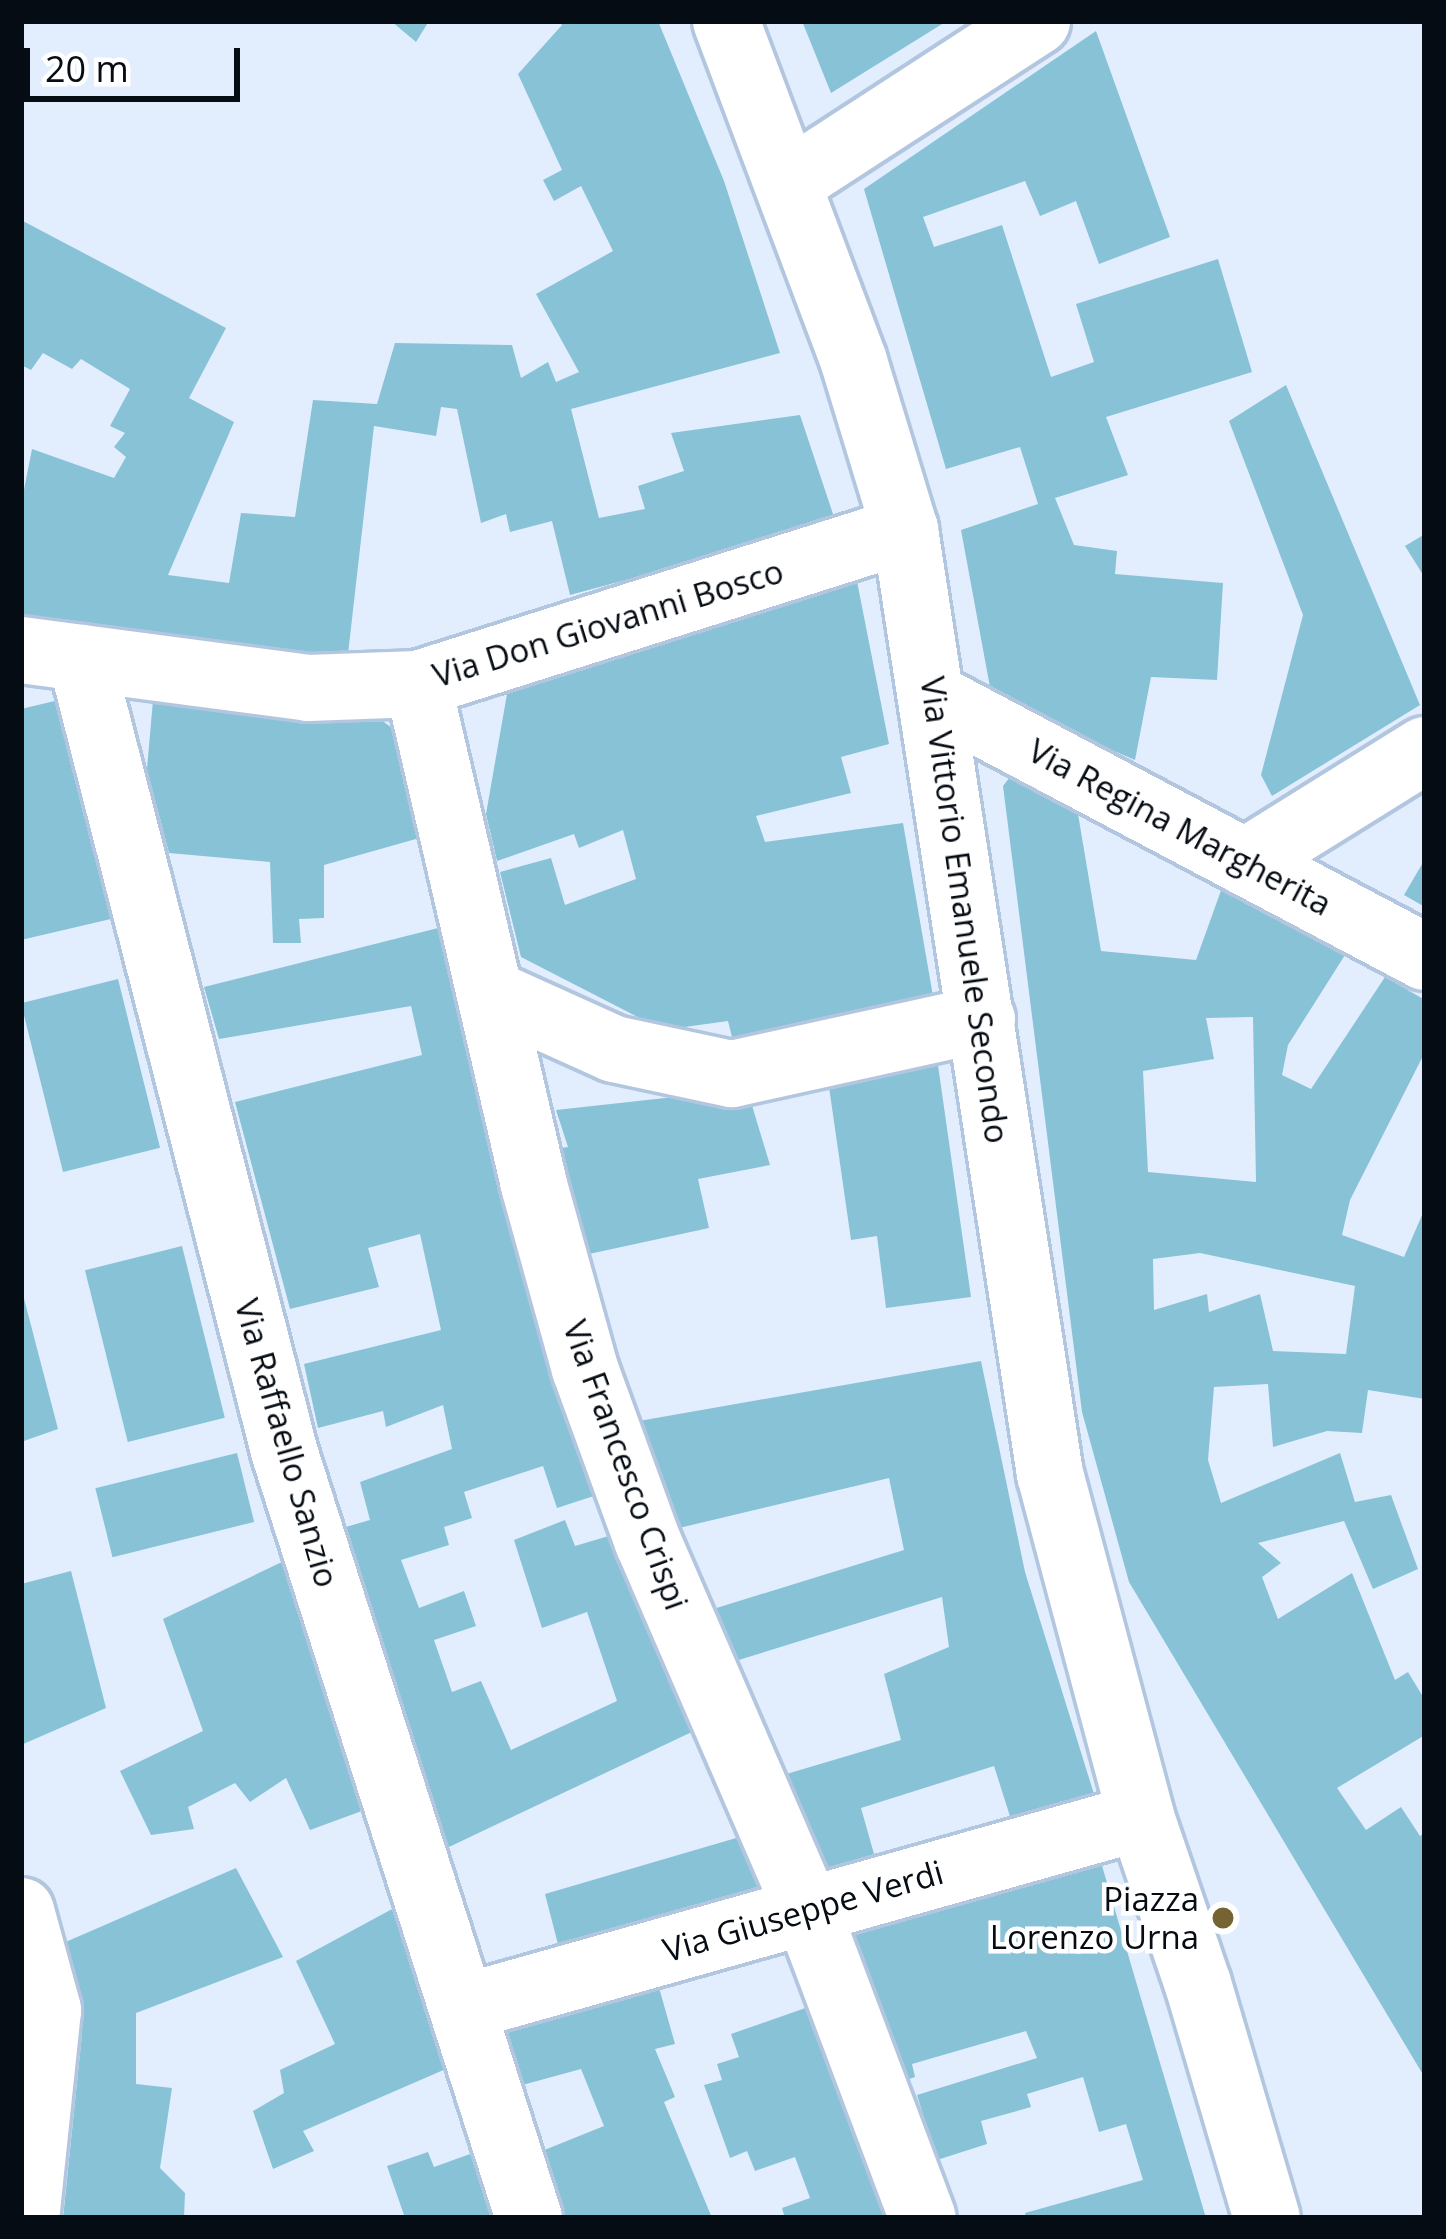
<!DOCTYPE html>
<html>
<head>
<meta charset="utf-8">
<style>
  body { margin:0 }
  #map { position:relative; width:1446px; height:2239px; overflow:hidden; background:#e2eefe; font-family:"Open Sans",sans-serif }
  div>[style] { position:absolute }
  .building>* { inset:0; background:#88c2d6; transform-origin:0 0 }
  .roads { filter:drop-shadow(3px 0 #b2c6df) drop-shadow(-3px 0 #b2c6df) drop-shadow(0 3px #b2c6df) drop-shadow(0 -3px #b2c6df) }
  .street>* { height:66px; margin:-33px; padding:0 33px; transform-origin:33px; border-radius:33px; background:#fff }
  .secondary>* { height:66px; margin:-33px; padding:0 33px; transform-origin:33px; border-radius:33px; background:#fff }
  .dots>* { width:33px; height:33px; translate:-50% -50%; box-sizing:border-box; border:6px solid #fff; border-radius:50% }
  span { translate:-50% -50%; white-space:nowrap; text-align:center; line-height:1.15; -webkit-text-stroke:9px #fff; paint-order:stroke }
  .street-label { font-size:33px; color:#060c14 }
  .poi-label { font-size:33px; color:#060c14 }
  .right { translate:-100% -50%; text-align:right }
  .frame { position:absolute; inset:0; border:24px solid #060c14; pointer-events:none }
  .scale { position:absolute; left:24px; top:48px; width:216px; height:54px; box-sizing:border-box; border:6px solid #060c14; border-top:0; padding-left:15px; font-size:36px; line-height:42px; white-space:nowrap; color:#060c14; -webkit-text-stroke:9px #fff; paint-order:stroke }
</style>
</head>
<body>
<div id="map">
  <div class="building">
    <i style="clip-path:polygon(391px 21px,429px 21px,416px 42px)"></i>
    <i style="clip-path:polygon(557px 21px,658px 21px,724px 181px,780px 353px,571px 409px,599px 518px,645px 509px,638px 486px,684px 471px,671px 433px,800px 415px,836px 523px,570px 595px,552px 521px,510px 532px,506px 514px,481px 523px,457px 409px,441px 407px,436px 436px,374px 426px,348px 654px,272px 652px,21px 615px,21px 505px,32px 449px,114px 478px,126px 457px,114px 447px,125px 433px,110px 426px,130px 389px,81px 359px,72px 369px,43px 353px,31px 370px,21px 365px,21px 220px,226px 328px,189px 398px,234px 422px,168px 575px,229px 583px,241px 513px,295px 517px,313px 400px,377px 404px,395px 343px,512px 345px,521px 378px,548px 362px,556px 382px,579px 372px,536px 294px,613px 251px,581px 186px,554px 201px,543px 180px,562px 170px,518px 74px,562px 25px)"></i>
    <i style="clip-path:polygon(802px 21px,947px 21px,831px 93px)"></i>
    <i style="clip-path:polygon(1096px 31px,1170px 237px,1099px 264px,1076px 201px,1040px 216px,1025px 181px,923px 217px,934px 247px,1002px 225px,1051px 377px,1094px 362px,1076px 304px,1218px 259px,1252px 372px,1106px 417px,1128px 475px,1055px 498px,1074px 545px,1117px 551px,1115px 574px,1223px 583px,1217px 680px,1151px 677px,1135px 760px,992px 698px,961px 530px,1038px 504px,1020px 447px,946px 469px,864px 189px)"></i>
    <i style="clip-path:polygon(1286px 385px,1420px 705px,1272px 796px,1261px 775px,1303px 615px,1229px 421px)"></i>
    <i style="clip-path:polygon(1425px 534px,1425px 578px,1405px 546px)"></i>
    <i style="clip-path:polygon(854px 566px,889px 744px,841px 757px,851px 793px,756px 816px,765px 842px,903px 823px,934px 1002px,736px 1053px,728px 1021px,663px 1030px,521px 957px,500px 872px,551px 858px,565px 905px,636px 879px,623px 830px,579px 848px,574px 834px,497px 861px,486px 814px,510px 677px)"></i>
    <i style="clip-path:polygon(63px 699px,115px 918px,21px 940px,21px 709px)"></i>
    <i style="clip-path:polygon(153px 700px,381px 720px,409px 740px,430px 835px,324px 865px,324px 918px,299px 919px,301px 943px,273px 943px,270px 862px,169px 853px,147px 769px)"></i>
    <i style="clip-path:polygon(evenodd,1017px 768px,1076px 802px,1101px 951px,1196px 960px,1223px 885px,1345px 955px,1288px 1045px,1282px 1075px,1311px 1089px,1385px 977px,1425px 1000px,1425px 1052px,1350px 1200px,1342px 1235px,1404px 1257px,1425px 1208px,1425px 1399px,1368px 1390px,1362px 1433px,1327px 1431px,1273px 1447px,1268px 1384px,1214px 1387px,1208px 1460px,1221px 1503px,1340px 1453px,1355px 1502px,1391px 1495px,1418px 1569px,1373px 1589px,1344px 1521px,1258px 1543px,1281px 1563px,1262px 1577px,1278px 1619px,1352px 1573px,1395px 1680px,1408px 1672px,1425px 1700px,1425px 1735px,1337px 1788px,1366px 1830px,1401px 1807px,1420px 1836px,1425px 1833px,1425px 2078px,1129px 1582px,1082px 1412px,1003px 786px,1017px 768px,1253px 1017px,1256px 1182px,1148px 1172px,1143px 1071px,1214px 1059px,1206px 1018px,1253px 1017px,1017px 768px,1200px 1253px,1355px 1286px,1346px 1354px,1273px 1351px,1260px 1294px,1209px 1312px,1207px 1294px,1154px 1310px,1153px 1259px,1200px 1253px)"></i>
    <i style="clip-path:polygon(1425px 859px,1425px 907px,1404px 895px)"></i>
    <i style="clip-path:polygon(450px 925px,600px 1494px,557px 1508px,543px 1466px,464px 1492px,472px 1518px,444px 1527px,449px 1545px,401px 1560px,419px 1608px,464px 1591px,476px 1626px,434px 1640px,452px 1692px,481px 1681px,511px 1750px,617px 1701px,587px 1612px,542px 1628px,514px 1540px,565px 1520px,575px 1546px,612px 1535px,696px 1730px,449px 1847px,339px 1529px,370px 1520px,360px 1482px,452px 1449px,443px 1405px,386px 1427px,383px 1411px,318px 1428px,304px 1364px,441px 1330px,420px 1234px,368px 1248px,379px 1287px,290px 1309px,235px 1102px,422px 1055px,411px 1006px,219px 1039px,204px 987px)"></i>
    <i style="left:118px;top:979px;width:174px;height:100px;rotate:76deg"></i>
    <i style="clip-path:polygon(936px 1051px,971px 1297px,886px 1308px,877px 1236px,851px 1240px,826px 1066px)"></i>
    <i style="clip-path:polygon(747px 1089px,770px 1165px,698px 1179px,709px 1228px,589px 1254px,556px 1149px,568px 1147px,556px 1110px)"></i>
    <i style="left:182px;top:1246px;width:177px;height:100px;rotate:76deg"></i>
    <i style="clip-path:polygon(21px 1287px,58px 1429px,21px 1442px)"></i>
    <i style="clip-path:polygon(981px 1361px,1025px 1572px,1098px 1807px,1015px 1832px,994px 1766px,861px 1808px,880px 1875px,829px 1888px,773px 1778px,901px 1740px,884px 1674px,949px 1647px,942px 1597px,729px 1663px,710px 1610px,904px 1550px,889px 1478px,679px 1528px,639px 1421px)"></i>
    <i style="left:237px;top:1453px;width:71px;height:146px;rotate:76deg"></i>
    <i style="clip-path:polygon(286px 1560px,370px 1808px,310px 1830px,286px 1778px,250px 1802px,235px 1783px,188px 1807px,194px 1829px,151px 1835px,120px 1771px,203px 1731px,163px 1619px)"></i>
    <i style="clip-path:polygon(71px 1571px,106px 1708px,21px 1745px,21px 1584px)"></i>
    <i style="clip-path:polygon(743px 1836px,769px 1901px,560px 1952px,545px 1894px)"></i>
    <i style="clip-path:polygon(1098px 1852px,1142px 2002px,1206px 2218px,1026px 2218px,1025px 2213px,1143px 2180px,1126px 2124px,1099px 2132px,1083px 2077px,1027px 2094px,1031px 2107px,981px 2121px,987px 2144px,937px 2160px,917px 2095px,1037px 2058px,1026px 2031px,912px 2064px,915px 2077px,901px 2082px,843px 1922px)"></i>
    <i style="clip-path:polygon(236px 1868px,283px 1957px,136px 2013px,136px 2084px,172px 2088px,160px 2168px,185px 2193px,184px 2218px,63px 2218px,82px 2034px,61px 1944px)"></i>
    <i style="clip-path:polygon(394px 1908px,455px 2065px,303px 2131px,314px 2151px,273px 2169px,253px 2111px,284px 2093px,280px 2070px,335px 2044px,296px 1961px)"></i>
    <i style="clip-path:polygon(658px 1984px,675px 2044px,655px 2049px,675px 2097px,664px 2102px,712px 2218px,557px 2218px,537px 2153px,604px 2126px,581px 2069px,515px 2087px,498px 2028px)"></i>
    <i style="clip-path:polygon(814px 2005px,889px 2218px,785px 2218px,782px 2208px,810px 2198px,795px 2157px,755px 2171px,747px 2151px,730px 2158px,704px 2085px,722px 2080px,717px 2064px,739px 2057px,731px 2034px)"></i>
    <i style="clip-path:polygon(484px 2149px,508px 2218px,405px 2218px,387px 2166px,428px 2152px,434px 2167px)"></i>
  </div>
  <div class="roads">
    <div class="street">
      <i style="left:21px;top:650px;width:290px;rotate:7.5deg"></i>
      <i style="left:308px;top:688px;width:110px;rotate:-2.1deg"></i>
      <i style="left:418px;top:684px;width:511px;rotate:-17.55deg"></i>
      <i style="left:81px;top:658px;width:822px;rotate:75.63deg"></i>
      <i style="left:285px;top:1454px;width:802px;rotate:72.29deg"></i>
      <i style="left:418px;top:684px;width:514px;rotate:76.96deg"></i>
      <i style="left:534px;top:1185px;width:191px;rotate:74.5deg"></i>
      <i style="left:585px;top:1369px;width:184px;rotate:70deg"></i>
      <i style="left:648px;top:1542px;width:401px;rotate:66.6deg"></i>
      <i style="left:807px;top:1910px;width:329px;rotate:69.4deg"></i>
      <i style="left:1245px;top:862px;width:212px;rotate:-31.9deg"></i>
      <i style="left:490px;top:993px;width:136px;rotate:24.3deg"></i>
      <i style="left:614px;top:1049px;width:121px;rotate:12deg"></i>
      <i style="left:732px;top:1074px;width:256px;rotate:-12.4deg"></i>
      <i style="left:21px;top:1911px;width:103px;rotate:74.7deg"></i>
      <i style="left:48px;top:2010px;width:209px;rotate:96deg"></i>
      <i style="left:465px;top:2007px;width:702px;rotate:-15.7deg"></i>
    </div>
    <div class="secondary">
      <i style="left:726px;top:21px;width:364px;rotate:69.4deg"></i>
      <i style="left:854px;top:362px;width:176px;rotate:73.1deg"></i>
      <i style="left:905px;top:530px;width:955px;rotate:81.27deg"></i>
      <i style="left:1050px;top:1474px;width:355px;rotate:75.1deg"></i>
      <i style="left:1141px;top:1817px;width:176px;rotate:71.2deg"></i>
      <i style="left:1198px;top:1984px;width:244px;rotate:73.6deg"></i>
      <i style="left:788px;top:183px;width:297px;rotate:-33deg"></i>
      <i style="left:935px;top:698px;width:554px;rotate:27.86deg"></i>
    </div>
  </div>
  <div class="dots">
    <i style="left:1223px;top:1918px;background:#756432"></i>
  </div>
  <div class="street-label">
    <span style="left:608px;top:623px;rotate:-17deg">Via Don Giovanni Bosco</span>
    <span style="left:1180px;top:827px;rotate:28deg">Via Regina Margherita</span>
    <span style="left:965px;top:910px;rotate:82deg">Via Vittorio Emanuele Secondo</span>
    <span style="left:287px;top:1443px;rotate:74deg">Via Raffaello Sanzio</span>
    <span style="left:626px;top:1465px;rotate:70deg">Via Francesco Crispi</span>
    <span style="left:803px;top:1911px;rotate:-16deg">Via Giuseppe Verdi</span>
  </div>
  <div class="poi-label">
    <span class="right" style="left:1199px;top:1918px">Piazza<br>Lorenzo Urna</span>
  </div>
  <div class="frame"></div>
  <div class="scale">20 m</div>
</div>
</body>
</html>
